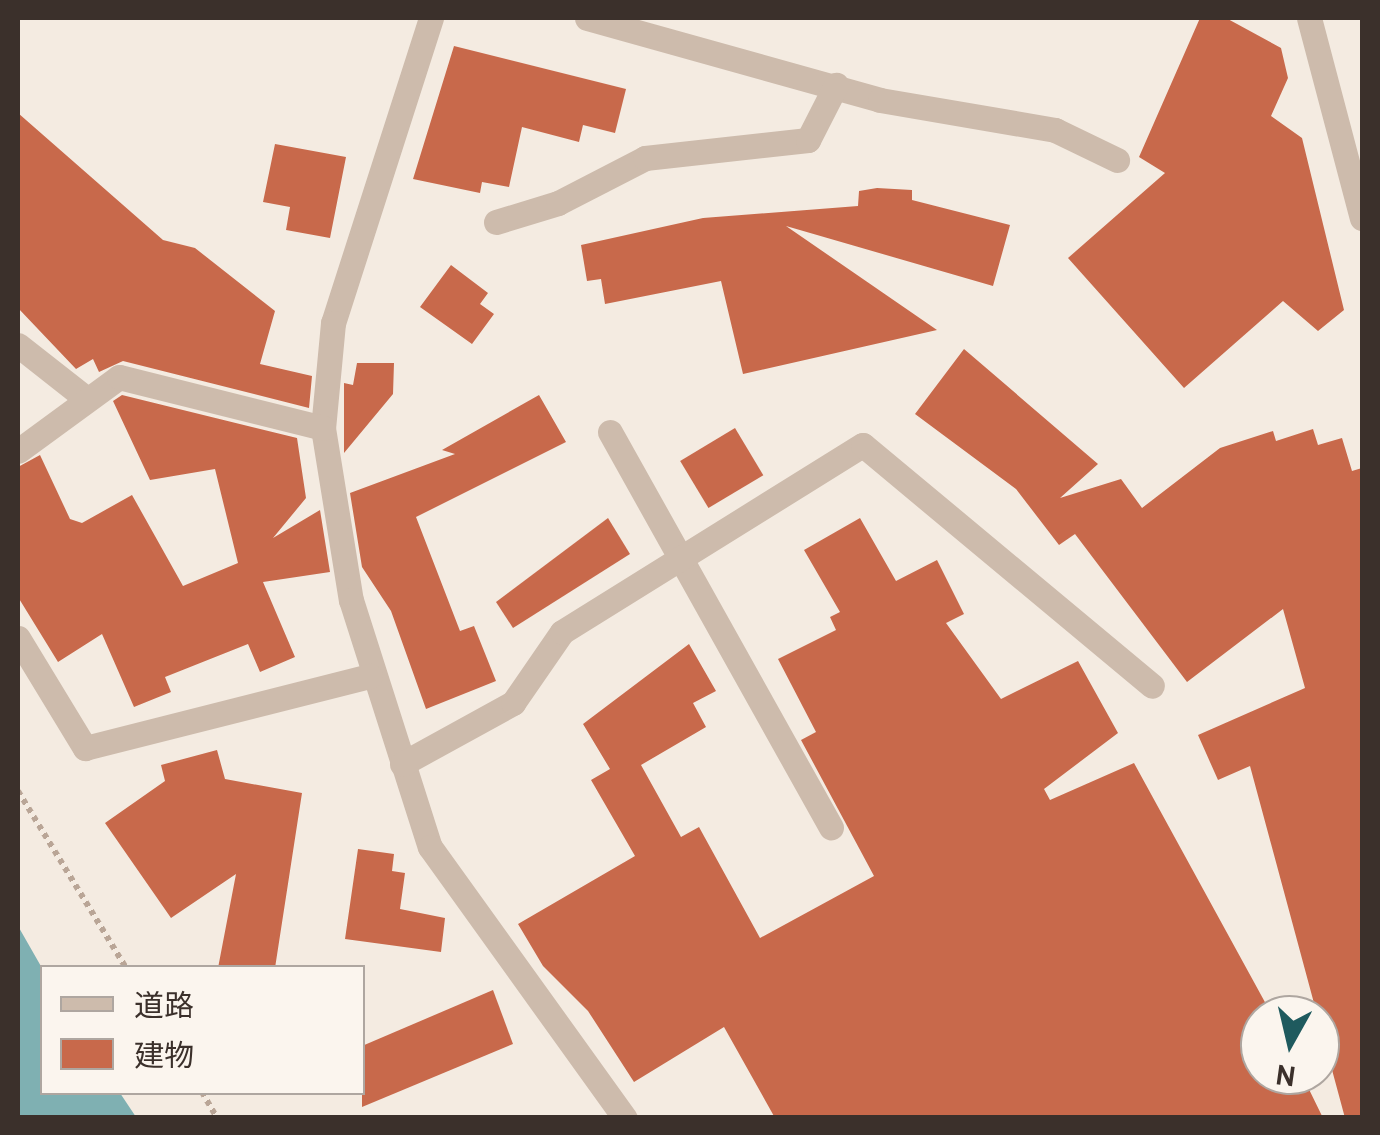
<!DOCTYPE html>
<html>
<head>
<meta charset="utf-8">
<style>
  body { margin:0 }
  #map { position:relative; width:1380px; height:1135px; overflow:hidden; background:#f4ebe1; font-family:Overpass,"Noto Sans JP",sans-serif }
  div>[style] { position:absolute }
  .water>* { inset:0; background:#7fb0b2 }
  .building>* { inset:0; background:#c8694b; transform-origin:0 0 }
  .path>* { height:6px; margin-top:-3px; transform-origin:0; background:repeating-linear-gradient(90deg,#b9a596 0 5px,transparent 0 10px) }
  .minor>* { height:25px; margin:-12.5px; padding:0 12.5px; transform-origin:12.5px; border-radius:12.5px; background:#cdbbac }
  span { translate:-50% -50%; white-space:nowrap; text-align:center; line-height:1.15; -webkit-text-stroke:10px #fbf5ee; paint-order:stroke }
  .frame { position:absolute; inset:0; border:20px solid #3b302b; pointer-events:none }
  .legend { position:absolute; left:40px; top:965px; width:325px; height:130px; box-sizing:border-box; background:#fbf5ee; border:2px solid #aea6a0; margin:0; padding:12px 18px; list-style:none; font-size:30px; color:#3b302b }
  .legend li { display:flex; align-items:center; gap:20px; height:50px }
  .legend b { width:50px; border:2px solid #aea6a0 }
  .north { position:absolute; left:1240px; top:995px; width:100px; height:100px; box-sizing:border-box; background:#fbf5ee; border:2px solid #aea6a0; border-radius:50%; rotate:188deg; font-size:28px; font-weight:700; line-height:40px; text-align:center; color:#3b302b }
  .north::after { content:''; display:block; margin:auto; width:35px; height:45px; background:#1f5a5e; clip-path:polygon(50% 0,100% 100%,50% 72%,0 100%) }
</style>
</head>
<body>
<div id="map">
  <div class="water">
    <i style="clip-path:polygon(18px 926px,42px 968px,42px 1092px,120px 1093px,136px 1117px,18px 1117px)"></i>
  </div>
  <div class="building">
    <i style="clip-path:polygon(1200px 18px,1226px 18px,1281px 48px,1288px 78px,1271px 116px,1302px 138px,1344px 310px,1318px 331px,1283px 301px,1184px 388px,1068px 258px,1165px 173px,1139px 157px)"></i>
    <i style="clip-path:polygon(454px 46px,626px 89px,615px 133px,583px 125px,579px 142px,522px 127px,509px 187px,482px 182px,480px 193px,413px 179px)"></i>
    <i style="clip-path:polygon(18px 113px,163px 240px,195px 248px,275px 311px,260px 364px,312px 376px,309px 408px,123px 361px,99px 372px,93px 359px,76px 369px,18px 308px)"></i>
    <i style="clip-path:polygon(275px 144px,346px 157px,330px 238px,286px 230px,290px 207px,263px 202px)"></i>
    <i style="clip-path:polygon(877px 188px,912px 190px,912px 200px,1010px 225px,993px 286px,786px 226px,937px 330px,743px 374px,721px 281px,605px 304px,601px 279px,587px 281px,581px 245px,703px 218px,858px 206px,859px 191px)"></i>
    <i style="clip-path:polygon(451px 265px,488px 293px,480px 304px,494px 314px,472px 344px,420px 307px)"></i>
    <i style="clip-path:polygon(964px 349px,1098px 464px,1060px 498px,1121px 479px,1142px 508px,1220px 448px,1273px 431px,1276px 441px,1313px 429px,1318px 445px,1342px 438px,1352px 471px,1362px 468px,1362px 1118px,1345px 1118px,1250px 766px,1218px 780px,1198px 735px,1305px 688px,1283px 609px,1187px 682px,1075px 534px,1059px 545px,1016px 489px,915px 414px)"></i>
    <i style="clip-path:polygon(357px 363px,394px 363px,393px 394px,344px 453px,344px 383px,353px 385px)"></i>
    <i style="clip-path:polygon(122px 395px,297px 438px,306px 498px,273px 538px,320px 510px,330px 572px,263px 582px,295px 657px,260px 672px,248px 644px,165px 677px,171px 692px,134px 707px,102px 634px,58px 662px,18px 597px,18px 467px,40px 455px,70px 519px,82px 523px,132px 495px,183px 586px,238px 563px,215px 469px,150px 480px,113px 401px)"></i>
    <i style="clip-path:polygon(539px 395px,566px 442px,416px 517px,460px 631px,474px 626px,496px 681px,426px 709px,391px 611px,362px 567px,350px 493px,455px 454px,442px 450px)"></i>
    <i style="left:735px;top:428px;width:55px;height:64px;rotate:59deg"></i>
    <i style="clip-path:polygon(608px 518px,630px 554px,513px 628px,496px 602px)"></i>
    <i style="clip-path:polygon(860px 518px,896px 581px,937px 560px,964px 614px,946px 623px,1001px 699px,1078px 661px,1118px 733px,1044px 789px,1050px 800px,1134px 763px,1272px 1015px,1260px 1015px,1260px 1075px,1302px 1075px,1323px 1118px,775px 1118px,724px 1027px,634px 1082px,588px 1011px,543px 966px,518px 924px,635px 856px,591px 780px,610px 769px,583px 724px,689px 644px,716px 691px,693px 703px,706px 727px,641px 765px,681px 837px,699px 827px,760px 938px,874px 876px,801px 740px,816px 732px,778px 659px,836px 630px,830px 617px,840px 612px,804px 550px)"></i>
    <i style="clip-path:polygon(217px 750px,225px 779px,302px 793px,275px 968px,218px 968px,236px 874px,171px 918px,105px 823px,165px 781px,161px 765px)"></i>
    <i style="clip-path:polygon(358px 849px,394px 854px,392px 871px,405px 873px,400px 909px,445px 918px,441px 952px,345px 939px)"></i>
    <i style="clip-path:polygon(493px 990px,513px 1044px,362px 1107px,362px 1046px)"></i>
  </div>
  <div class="path">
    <i style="left:18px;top:791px;width:207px;rotate:58.6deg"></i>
    <i style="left:202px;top:1092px;width:30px;rotate:60deg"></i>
  </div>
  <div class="minor">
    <i style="left:431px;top:18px;width:320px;rotate:107.8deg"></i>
    <i style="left:333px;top:323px;width:105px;rotate:95.4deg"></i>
    <i style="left:323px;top:428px;width:174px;rotate:80.8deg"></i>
    <i style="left:351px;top:600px;width:259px;rotate:72.3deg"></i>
    <i style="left:430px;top:847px;width:334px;rotate:54.3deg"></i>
    <i style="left:587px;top:18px;width:304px;rotate:15.6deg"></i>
    <i style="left:880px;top:100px;width:178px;rotate:9.7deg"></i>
    <i style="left:1055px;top:130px;width:69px;rotate:25.8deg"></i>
    <i style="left:1309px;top:18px;width:207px;rotate:75.2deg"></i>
    <i style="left:496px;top:222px;width:65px;rotate:-17deg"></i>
    <i style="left:558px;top:203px;width:98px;rotate:-27.3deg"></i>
    <i style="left:645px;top:158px;width:164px;rotate:-6.3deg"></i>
    <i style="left:808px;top:140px;width:62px;rotate:-63deg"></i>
    <i style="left:18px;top:345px;width:84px;rotate:38.2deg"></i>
    <i style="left:610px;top:432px;width:453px;rotate:60.8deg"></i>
    <i style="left:18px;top:451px;width:125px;rotate:-36.2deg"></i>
    <i style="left:119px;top:377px;width:210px;rotate:14deg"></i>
    <i style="left:18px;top:638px;width:129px;rotate:58.7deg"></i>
    <i style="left:85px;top:748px;width:294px;rotate:-14.2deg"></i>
    <i style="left:402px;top:764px;width:127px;rotate:-28.8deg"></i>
    <i style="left:513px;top:703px;width:86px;rotate:-55.4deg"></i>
    <i style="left:562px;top:632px;width:354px;rotate:-31.9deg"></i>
    <i style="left:863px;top:445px;width:376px;rotate:39.8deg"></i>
  </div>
  <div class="frame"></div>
  <ul class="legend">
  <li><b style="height:12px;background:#cdbbac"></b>道路</li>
  <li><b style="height:28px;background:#c8694b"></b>建物</li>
  </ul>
  <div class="north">N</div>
</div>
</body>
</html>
